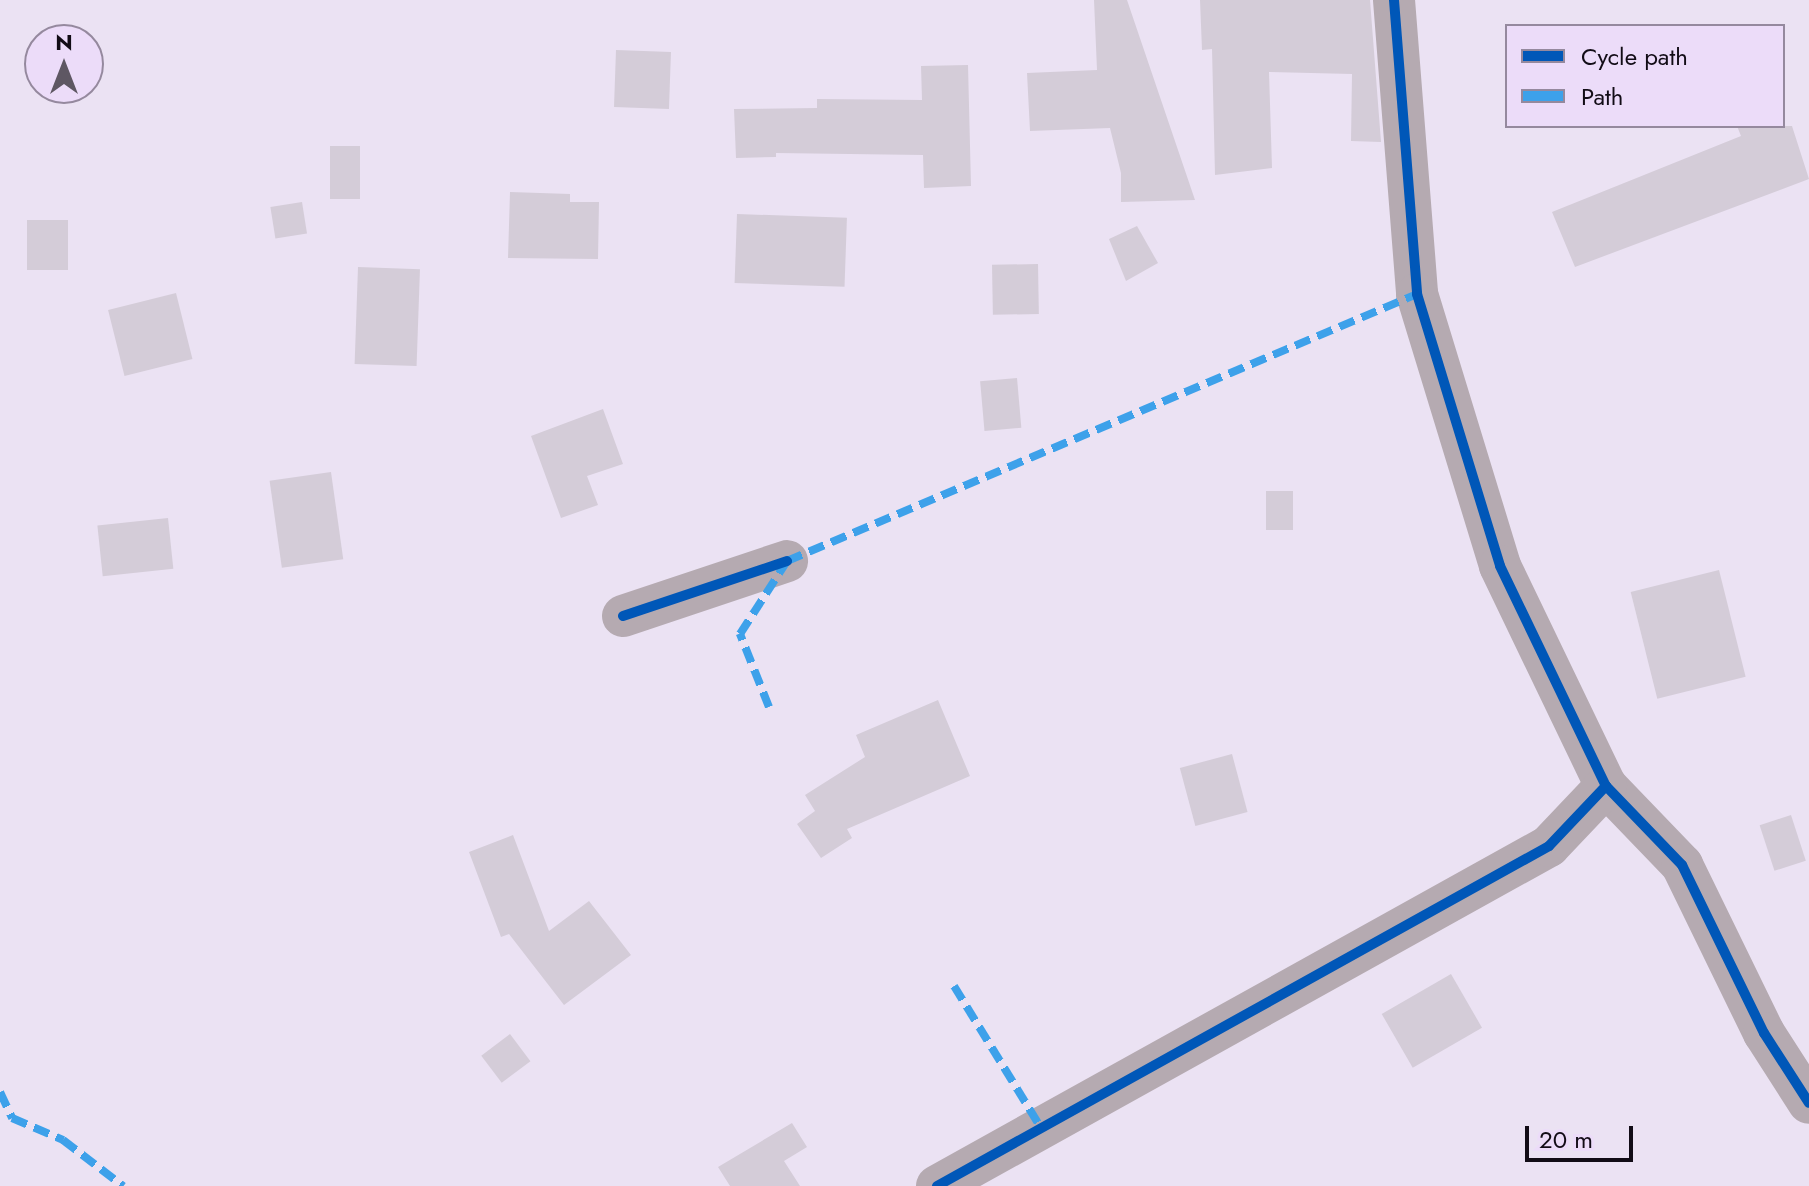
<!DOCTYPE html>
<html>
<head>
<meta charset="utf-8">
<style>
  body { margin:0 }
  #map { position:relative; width:1809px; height:1186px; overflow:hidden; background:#ebe2f3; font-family:Jost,sans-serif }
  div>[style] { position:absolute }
  .building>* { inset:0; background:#d4ccd8; transform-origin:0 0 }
  .minor>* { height:42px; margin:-21px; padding:0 21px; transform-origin:21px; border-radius:21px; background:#b5aab1 }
  .quiet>* { height:8px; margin-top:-4px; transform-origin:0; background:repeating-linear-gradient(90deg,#3da1ea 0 16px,transparent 0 24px) }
  .cycleway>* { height:10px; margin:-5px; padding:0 5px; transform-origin:5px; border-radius:5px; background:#0057b8 }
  span { translate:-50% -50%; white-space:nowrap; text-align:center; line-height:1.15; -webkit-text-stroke:6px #ecdcf9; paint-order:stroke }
  .legend { position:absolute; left:1505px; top:24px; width:280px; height:104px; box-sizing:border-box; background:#ecdcf9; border:2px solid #95899e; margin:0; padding:10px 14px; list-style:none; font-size:24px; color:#120c16 }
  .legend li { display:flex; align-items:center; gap:16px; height:40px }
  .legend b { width:40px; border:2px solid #95899e }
  .north { position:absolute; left:24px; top:24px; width:80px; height:80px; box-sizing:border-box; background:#ecdcf9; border:2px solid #95899e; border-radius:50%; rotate:0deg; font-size:22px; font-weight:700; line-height:32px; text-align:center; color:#120c16 }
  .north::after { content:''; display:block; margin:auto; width:28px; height:36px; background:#5e5763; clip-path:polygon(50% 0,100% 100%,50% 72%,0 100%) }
  .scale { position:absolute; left:1525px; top:1126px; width:108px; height:36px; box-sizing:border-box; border:4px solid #120c16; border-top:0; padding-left:10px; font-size:24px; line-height:28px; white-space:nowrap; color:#120c16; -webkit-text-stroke:6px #ecdcf9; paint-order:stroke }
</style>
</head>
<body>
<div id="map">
  <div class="building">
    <i style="clip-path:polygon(1094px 0,1127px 0,1195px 200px,1121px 202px,1121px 173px,1110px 128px,1030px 131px,1027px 73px,1097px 70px)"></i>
    <i style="clip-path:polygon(1200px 0,1370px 0,1381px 142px,1351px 141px,1352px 74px,1269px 72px,1272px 168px,1215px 175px,1212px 49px,1202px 50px)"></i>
    <i style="left:616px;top:50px;width:55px;height:57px;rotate:2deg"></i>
    <i style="clip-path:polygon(968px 65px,971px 186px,924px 188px,923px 155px,776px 153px,776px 157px,736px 158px,734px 109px,817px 108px,817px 99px,922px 100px,921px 66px)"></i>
    <i style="clip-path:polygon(1737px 126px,1792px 126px,1809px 179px,1575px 267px,1552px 212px,1741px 136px)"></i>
    <i style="left:330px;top:146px;width:30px;height:53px"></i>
    <i style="clip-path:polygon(510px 192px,570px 194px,570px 202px,599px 202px,598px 259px,508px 258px)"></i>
    <i style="left:302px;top:202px;width:32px;height:32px;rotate:81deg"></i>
    <i style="left:737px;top:214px;width:110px;height:69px;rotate:2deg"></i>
    <i style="left:27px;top:220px;width:41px;height:50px"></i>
    <i style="clip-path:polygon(1137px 226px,1158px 263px,1126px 281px,1109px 239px)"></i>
    <i style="left:1038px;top:264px;width:50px;height:46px;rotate:89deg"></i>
    <i style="left:358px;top:267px;width:62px;height:97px;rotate:2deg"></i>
    <i style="left:176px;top:293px;width:68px;height:70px;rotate:76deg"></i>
    <i style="left:1017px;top:378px;width:50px;height:37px;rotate:85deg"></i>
    <i style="clip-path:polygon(603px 409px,623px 464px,587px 476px,598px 505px,561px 518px,531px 436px)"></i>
    <i style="left:331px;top:472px;width:88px;height:62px;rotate:82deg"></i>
    <i style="left:1266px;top:491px;width:27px;height:39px"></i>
    <i style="left:168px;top:518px;width:51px;height:71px;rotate:84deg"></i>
    <i style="left:1719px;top:570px;width:110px;height:91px;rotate:76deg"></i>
    <i style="clip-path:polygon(938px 700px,970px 776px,847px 829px,852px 838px,821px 858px,797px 824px,815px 811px,805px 795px,865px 757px,856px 735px)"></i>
    <i style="left:1232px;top:754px;width:60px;height:54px;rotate:75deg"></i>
    <i style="left:1791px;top:815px;width:48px;height:33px;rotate:72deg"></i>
    <i style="clip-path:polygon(513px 835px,549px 931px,589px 901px,631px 955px,564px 1005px,509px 934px,501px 937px,469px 852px)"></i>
    <i style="left:1451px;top:974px;width:62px;height:80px;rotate:60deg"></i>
    <i style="left:510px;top:1034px;width:34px;height:36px;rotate:53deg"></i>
    <i style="clip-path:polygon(792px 1123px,807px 1147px,784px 1161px,800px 1186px,730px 1186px,718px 1167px)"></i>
  </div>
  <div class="minor">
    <i style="left:1394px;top:0;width:295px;rotate:85.5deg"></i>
    <i style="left:1417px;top:294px;width:284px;rotate:73deg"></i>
    <i style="left:1500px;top:566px;width:244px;rotate:64.3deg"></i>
    <i style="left:1606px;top:786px;width:110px;rotate:46.1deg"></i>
    <i style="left:1682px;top:865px;width:187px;rotate:64deg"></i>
    <i style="left:1764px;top:1033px;width:83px;rotate:57.3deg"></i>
    <i style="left:623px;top:616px;width:173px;rotate:-18.5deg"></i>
    <i style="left:937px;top:1186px;width:700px;rotate:-29.05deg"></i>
    <i style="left:1549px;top:846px;width:83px;rotate:-46.5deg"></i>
  </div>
  <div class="quiet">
    <i style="left:769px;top:707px;width:79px;rotate:-111.7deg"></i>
    <i style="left:740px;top:634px;width:87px;rotate:-57.2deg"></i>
    <i style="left:787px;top:561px;width:684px;rotate:-22.97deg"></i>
    <i style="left:954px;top:986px;width:167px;rotate:58.5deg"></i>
    <i style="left:0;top:1092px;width:29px;rotate:65deg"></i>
    <i style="left:12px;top:1118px;width:56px;rotate:23.3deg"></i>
    <i style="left:63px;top:1140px;width:76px;rotate:37.5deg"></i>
  </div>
  <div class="cycleway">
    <i style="left:1394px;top:0;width:295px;rotate:85.5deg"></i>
    <i style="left:1417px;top:294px;width:284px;rotate:73deg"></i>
    <i style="left:1500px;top:566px;width:244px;rotate:64.3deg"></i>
    <i style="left:1606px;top:786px;width:110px;rotate:46.1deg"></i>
    <i style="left:1682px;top:865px;width:187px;rotate:64deg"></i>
    <i style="left:1764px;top:1033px;width:83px;rotate:57.3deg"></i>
    <i style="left:623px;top:616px;width:173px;rotate:-18.5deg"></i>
    <i style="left:937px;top:1186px;width:700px;rotate:-29.05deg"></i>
    <i style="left:1549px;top:846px;width:83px;rotate:-46.5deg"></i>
  </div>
  <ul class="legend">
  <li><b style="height:10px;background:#0057b8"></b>Cycle path</li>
  <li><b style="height:10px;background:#3da1ea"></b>Path</li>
  </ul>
  <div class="north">N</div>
  <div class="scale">20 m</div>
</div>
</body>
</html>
